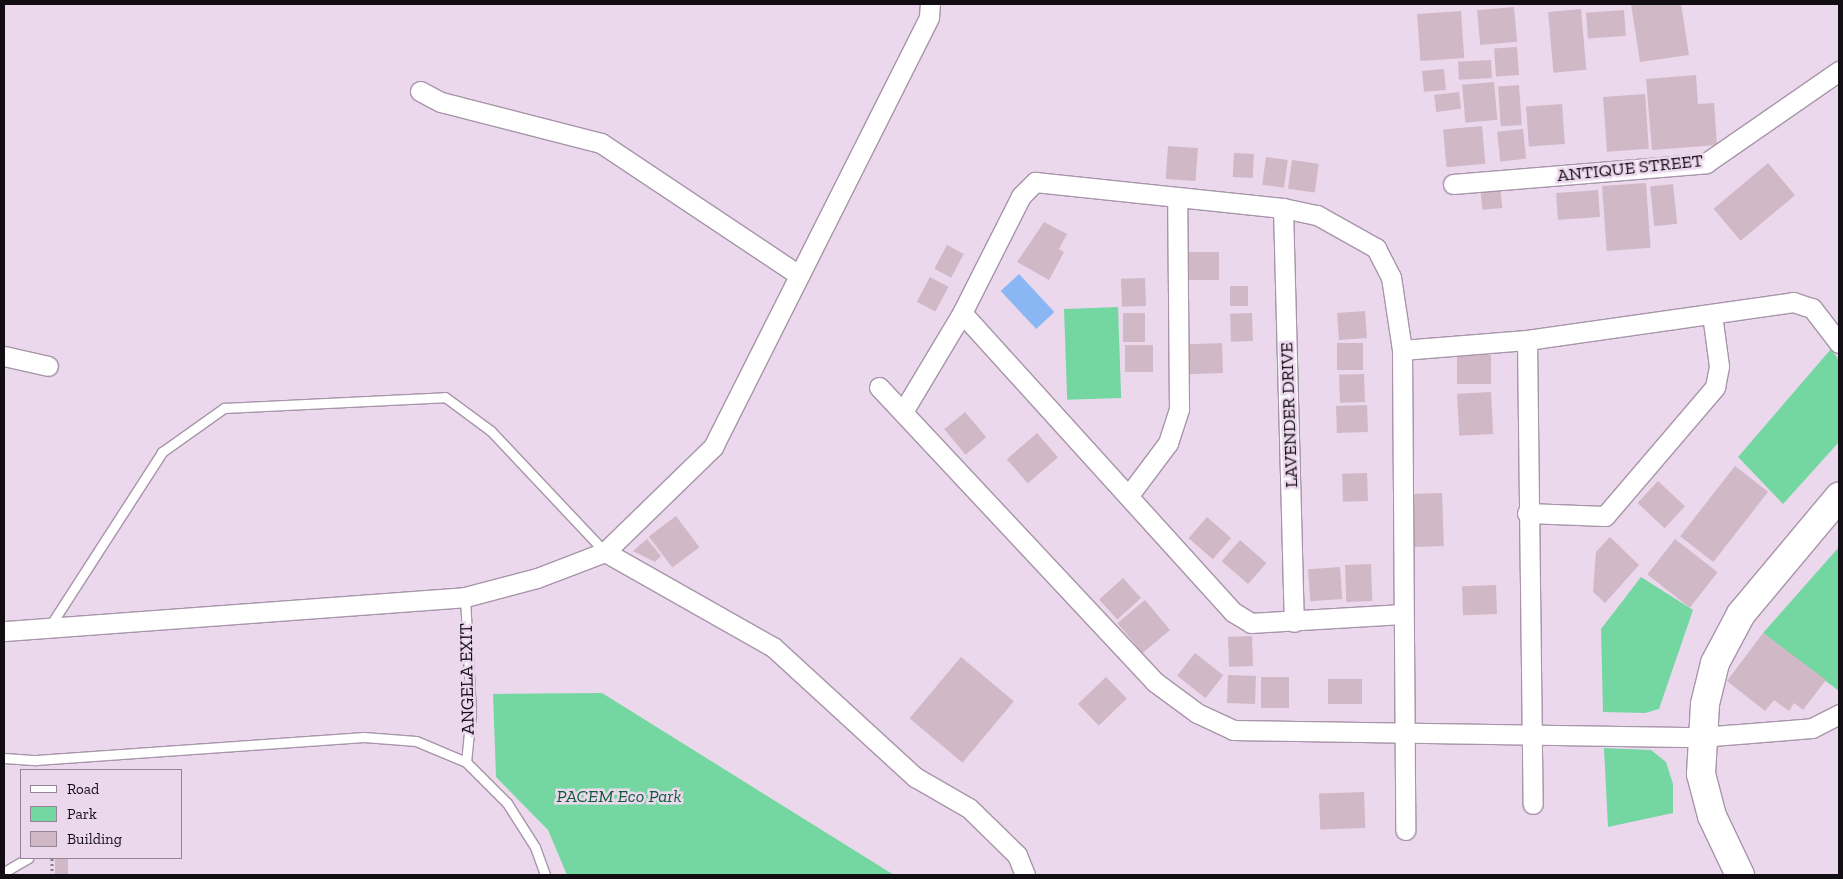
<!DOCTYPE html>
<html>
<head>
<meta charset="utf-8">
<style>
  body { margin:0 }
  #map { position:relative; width:1843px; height:879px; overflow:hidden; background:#ebd8ed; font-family:"Zilla Slab",serif }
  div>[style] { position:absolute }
  .green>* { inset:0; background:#74d7a2; transform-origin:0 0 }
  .water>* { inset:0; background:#8ab7f3; transform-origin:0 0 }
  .building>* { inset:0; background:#d1b8c6; transform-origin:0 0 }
  .path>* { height:3px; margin-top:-1.5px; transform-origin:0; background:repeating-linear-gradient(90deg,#8a7d8b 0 2.5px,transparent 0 5px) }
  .roads { filter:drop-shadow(1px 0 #a795a9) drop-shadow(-1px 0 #a795a9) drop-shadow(0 1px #a795a9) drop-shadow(0 -1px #a795a9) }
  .service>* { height:9px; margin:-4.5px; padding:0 4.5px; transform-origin:4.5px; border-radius:4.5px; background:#fff }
  .minor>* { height:19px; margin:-9.5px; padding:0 9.5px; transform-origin:9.5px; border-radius:9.5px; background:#fff }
  .primary>* { height:28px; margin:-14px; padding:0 14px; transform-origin:14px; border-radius:14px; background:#fff }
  span { translate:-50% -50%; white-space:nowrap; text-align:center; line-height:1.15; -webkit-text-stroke:5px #ebd8ed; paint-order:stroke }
  .street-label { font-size:18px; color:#120c13 }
  .park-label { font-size:18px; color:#0c5c39; font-style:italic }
  .frame { position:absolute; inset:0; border:5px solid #120c13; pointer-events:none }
  .legend { position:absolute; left:20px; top:769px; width:162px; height:90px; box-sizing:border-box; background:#ebd8ed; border:1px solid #948696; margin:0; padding:6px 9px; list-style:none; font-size:15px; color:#120c13 }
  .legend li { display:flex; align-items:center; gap:10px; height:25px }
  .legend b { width:25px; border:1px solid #948696 }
</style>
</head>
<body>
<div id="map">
  <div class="green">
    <i style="left:1118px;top:307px;width:91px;height:54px;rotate:88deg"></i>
    <i style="clip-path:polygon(1831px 349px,1839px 360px,1839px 442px,1783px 504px,1738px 457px)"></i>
    <i style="clip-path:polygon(1839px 547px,1839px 691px,1763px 633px)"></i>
    <i style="clip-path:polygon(1641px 577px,1693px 610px,1659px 709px,1645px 713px,1603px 712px,1601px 629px)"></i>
    <i style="clip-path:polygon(602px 693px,894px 875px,567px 875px,548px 830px,496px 777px,493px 694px)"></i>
    <i style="clip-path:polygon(1604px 748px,1651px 750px,1666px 762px,1673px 784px,1673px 813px,1608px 827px)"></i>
  </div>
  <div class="water">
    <i style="left:1019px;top:274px;width:52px;height:25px;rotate:47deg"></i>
  </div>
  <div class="building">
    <i style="clip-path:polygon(1631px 4px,1681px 4px,1689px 55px,1640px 62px)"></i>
    <i style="left:1514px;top:7px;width:35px;height:37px;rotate:85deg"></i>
    <i style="left:1581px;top:9px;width:61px;height:33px;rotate:85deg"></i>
    <i style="left:1624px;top:10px;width:26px;height:38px;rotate:86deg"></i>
    <i style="left:1461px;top:11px;width:47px;height:44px;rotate:86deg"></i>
    <i style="left:1517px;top:47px;width:28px;height:23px;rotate:86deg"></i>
    <i style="left:1491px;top:60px;width:18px;height:33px;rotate:87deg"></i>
    <i style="left:1444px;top:69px;width:21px;height:22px;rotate:85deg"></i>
    <i style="clip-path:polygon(1696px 75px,1698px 104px,1714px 103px,1717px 145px,1652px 150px,1646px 79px)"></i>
    <i style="left:1494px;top:82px;width:38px;height:32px;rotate:85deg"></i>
    <i style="left:1519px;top:85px;width:40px;height:21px;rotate:86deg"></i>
    <i style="left:1459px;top:92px;width:17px;height:25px;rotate:83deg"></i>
    <i style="left:1645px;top:94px;width:55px;height:42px;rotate:86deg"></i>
    <i style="left:1562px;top:104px;width:40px;height:36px;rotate:86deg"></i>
    <i style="left:1482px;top:126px;width:38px;height:39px;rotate:85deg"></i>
    <i style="left:1523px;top:129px;width:30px;height:26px;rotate:84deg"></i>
    <i style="left:1168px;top:146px;width:30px;height:33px;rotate:4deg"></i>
    <i style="left:1234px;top:153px;width:20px;height:24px;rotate:3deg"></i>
    <i style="left:1266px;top:157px;width:22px;height:28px;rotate:8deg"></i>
    <i style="left:1292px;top:160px;width:27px;height:29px;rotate:8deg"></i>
    <i style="left:1768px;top:163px;width:42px;height:71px;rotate:50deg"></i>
    <i style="left:1500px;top:183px;width:25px;height:20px;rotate:85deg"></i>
    <i style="left:1646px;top:183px;width:65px;height:44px;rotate:86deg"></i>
    <i style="left:1673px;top:184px;width:40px;height:23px;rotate:84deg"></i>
    <i style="left:1598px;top:190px;width:27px;height:42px;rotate:86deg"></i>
    <i style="clip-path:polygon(1044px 222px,1067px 234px,1059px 249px,1064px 252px,1049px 280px,1017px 262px)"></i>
    <i style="left:947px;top:245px;width:19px;height:27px;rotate:28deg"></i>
    <i style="left:1185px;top:252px;width:34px;height:28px"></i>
    <i style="left:930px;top:277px;width:21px;height:28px;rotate:28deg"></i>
    <i style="left:1145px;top:278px;width:28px;height:24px;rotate:88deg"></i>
    <i style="left:1230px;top:286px;width:18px;height:20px"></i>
    <i style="left:1365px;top:311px;width:27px;height:28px;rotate:86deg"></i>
    <i style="left:1123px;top:313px;width:22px;height:29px"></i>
    <i style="left:1252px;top:313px;width:28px;height:22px;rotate:88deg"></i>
    <i style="left:1222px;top:343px;width:30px;height:34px;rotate:88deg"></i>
    <i style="left:1337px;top:343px;width:26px;height:27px"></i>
    <i style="left:1125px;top:345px;width:28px;height:27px"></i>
    <i style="left:1457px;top:355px;width:34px;height:29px"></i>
    <i style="left:1364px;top:374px;width:28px;height:25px;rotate:88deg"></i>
    <i style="left:1491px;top:392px;width:42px;height:34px;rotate:87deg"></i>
    <i style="left:1367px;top:405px;width:27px;height:31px;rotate:88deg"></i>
    <i style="left:965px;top:412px;width:33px;height:27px;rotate:50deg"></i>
    <i style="left:1037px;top:433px;width:32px;height:40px;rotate:49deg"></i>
    <i style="left:1735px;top:466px;width:42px;height:89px;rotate:38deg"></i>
    <i style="left:1367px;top:473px;width:28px;height:25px;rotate:88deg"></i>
    <i style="left:1658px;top:481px;width:37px;height:30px;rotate:43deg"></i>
    <i style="left:1442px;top:493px;width:53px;height:30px;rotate:88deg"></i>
    <i style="left:676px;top:516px;width:39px;height:34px;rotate:53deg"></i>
    <i style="left:1207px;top:517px;width:32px;height:28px;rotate:41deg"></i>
    <i style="clip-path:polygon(1610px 537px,1639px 565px,1605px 603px,1593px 592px,1596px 552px)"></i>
    <i style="clip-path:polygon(647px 539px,661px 556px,655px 562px,633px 551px)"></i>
    <i style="left:1675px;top:539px;width:54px;height:45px;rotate:38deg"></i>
    <i style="left:1240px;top:540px;width:35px;height:28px;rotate:41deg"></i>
    <i style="left:1371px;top:564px;width:37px;height:26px;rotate:88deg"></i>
    <i style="left:1340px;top:567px;width:32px;height:32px;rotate:86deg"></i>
    <i style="left:1123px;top:578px;width:27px;height:32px;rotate:48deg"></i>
    <i style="left:1496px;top:585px;width:29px;height:34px;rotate:88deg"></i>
    <i style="left:1145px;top:600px;width:39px;height:36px;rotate:50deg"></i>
    <i style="clip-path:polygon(1763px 633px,1826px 680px,1803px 710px,1794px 703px,1789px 711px,1774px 700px,1765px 711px,1727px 681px)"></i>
    <i style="left:1252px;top:636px;width:30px;height:24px;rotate:88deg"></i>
    <i style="left:1195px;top:653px;width:36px;height:29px;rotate:38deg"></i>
    <i style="left:961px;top:657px;width:69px;height:80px;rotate:40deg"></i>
    <i style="left:1228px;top:675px;width:28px;height:28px;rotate:2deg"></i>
    <i style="left:1106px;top:677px;width:30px;height:39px;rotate:46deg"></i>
    <i style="left:1289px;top:677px;width:31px;height:28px;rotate:90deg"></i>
    <i style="left:1328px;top:679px;width:34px;height:25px"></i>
    <i style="left:1364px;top:792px;width:36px;height:45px;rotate:88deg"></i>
    <i style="left:55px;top:858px;width:13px;height:17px"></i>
  </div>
  <div class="path">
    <i style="left:52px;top:858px;width:17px;rotate:90deg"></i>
  </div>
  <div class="roads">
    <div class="service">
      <i style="left:465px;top:597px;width:116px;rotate:87deg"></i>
      <i style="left:471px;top:713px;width:49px;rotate:95.8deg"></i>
      <i style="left:50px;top:626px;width:207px;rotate:-57.2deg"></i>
      <i style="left:162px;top:452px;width:76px;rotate:-35.4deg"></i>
      <i style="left:224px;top:408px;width:221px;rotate:-2.8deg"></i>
      <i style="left:445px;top:397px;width:57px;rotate:36.5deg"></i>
      <i style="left:491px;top:431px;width:166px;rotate:46.7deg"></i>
      <i style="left:4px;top:758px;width:32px;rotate:4deg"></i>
      <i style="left:36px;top:760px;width:329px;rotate:-4deg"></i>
      <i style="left:364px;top:737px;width:52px;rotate:4.4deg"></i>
      <i style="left:416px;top:741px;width:54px;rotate:22.8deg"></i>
      <i style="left:466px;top:762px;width:58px;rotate:45deg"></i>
      <i style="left:507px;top:803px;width:52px;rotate:57.5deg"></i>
      <i style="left:535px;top:847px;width:30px;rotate:70deg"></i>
      <i style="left:4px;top:872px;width:28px;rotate:-30deg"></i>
    </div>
    <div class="minor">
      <i style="left:420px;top:91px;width:24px;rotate:28deg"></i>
      <i style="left:441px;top:102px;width:165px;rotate:14.4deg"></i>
      <i style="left:601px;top:143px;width:238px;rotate:33.7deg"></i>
      <i style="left:1453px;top:184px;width:254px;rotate:-4.7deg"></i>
      <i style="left:1706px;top:163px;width:162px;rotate:-34.7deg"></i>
      <i style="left:1283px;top:208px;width:414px;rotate:88.5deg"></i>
      <i style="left:962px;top:313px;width:404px;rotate:47.8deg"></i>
      <i style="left:1233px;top:612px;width:21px;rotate:31deg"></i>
      <i style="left:1251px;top:623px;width:151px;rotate:-3.4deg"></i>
      <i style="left:1527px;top:340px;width:464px;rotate:89.3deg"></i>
      <i style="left:1402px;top:350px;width:125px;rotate:-4.6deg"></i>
      <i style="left:1527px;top:340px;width:269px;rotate:-8.1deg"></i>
      <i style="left:1793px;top:302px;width:20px;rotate:18deg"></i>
      <i style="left:1812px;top:308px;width:44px;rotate:52.4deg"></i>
      <i style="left:4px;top:356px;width:45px;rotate:12.8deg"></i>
      <i style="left:879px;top:387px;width:404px;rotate:46.9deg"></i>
      <i style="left:1155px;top:682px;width:52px;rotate:36.4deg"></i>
      <i style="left:1197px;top:713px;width:40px;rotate:25deg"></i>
      <i style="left:1233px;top:730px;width:468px;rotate:0.9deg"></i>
      <i style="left:1701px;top:737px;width:111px;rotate:-4.6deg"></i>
      <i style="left:1812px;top:728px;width:30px;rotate:-27deg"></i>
      <i style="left:904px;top:410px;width:113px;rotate:-59.1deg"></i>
      <i style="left:962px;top:313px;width:131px;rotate:-63.2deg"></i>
      <i style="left:1021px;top:196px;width:20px;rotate:-45deg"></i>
      <i style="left:1035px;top:182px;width:249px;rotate:6deg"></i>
      <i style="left:1283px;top:208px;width:35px;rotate:12deg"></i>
      <i style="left:1317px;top:215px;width:68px;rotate:29.2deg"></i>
      <i style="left:1376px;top:248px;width:33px;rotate:63deg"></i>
      <i style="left:1391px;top:277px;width:74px;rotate:81.4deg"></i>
      <i style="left:1402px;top:350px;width:480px;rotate:89.6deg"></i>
      <i style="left:1129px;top:495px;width:65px;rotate:-53.1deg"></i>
      <i style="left:1168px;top:443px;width:36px;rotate:-72deg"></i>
      <i style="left:1179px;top:409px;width:209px;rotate:-90.5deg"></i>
      <i style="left:1527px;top:513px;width:78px;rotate:2.2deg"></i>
      <i style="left:1605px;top:516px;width:170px;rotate:-49.5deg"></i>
      <i style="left:1715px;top:387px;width:21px;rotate:-79deg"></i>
      <i style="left:1719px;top:366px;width:52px;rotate:-97.7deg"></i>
      <i style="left:605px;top:552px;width:193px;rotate:29.5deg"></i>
      <i style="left:773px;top:647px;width:193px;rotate:42.5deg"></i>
      <i style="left:915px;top:777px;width:62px;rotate:29.9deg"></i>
      <i style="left:969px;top:808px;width:67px;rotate:44.4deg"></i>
      <i style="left:1017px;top:855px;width:22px;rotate:68deg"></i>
      <i style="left:4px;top:631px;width:462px;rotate:-4.2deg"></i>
      <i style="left:465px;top:597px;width:74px;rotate:-14.8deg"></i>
      <i style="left:537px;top:578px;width:73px;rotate:-20.9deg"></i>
      <i style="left:605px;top:552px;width:151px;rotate:-44.2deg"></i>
      <i style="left:713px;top:447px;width:481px;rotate:-63.3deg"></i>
      <i style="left:929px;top:17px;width:13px;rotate:-86deg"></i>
    </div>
    <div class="primary">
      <i style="left:1740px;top:875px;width:65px;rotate:-115.4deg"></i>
      <i style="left:1712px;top:816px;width:43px;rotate:-104.7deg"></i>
      <i style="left:1701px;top:774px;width:70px;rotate:-86.7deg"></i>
      <i style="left:1705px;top:704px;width:42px;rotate:-76.3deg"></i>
      <i style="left:1715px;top:663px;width:55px;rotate:-62deg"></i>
      <i style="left:1741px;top:614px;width:153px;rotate:-50.1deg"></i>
    </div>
  </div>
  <div class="street-label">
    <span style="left:1630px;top:168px;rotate:-6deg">ANTIQUE STREET</span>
    <span style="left:1289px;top:415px;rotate:-92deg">LAVENDER DRIVE</span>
    <span style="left:467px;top:679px;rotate:-91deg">ANGELA EXIT</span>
  </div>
  <div class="park-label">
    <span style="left:619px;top:796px">PACEM Eco Park</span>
  </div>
  <div class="frame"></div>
  <ul class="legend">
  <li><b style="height:6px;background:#fff"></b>Road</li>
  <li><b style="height:14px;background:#74d7a2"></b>Park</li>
  <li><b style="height:14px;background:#d1b8c6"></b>Building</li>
  </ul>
</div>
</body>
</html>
